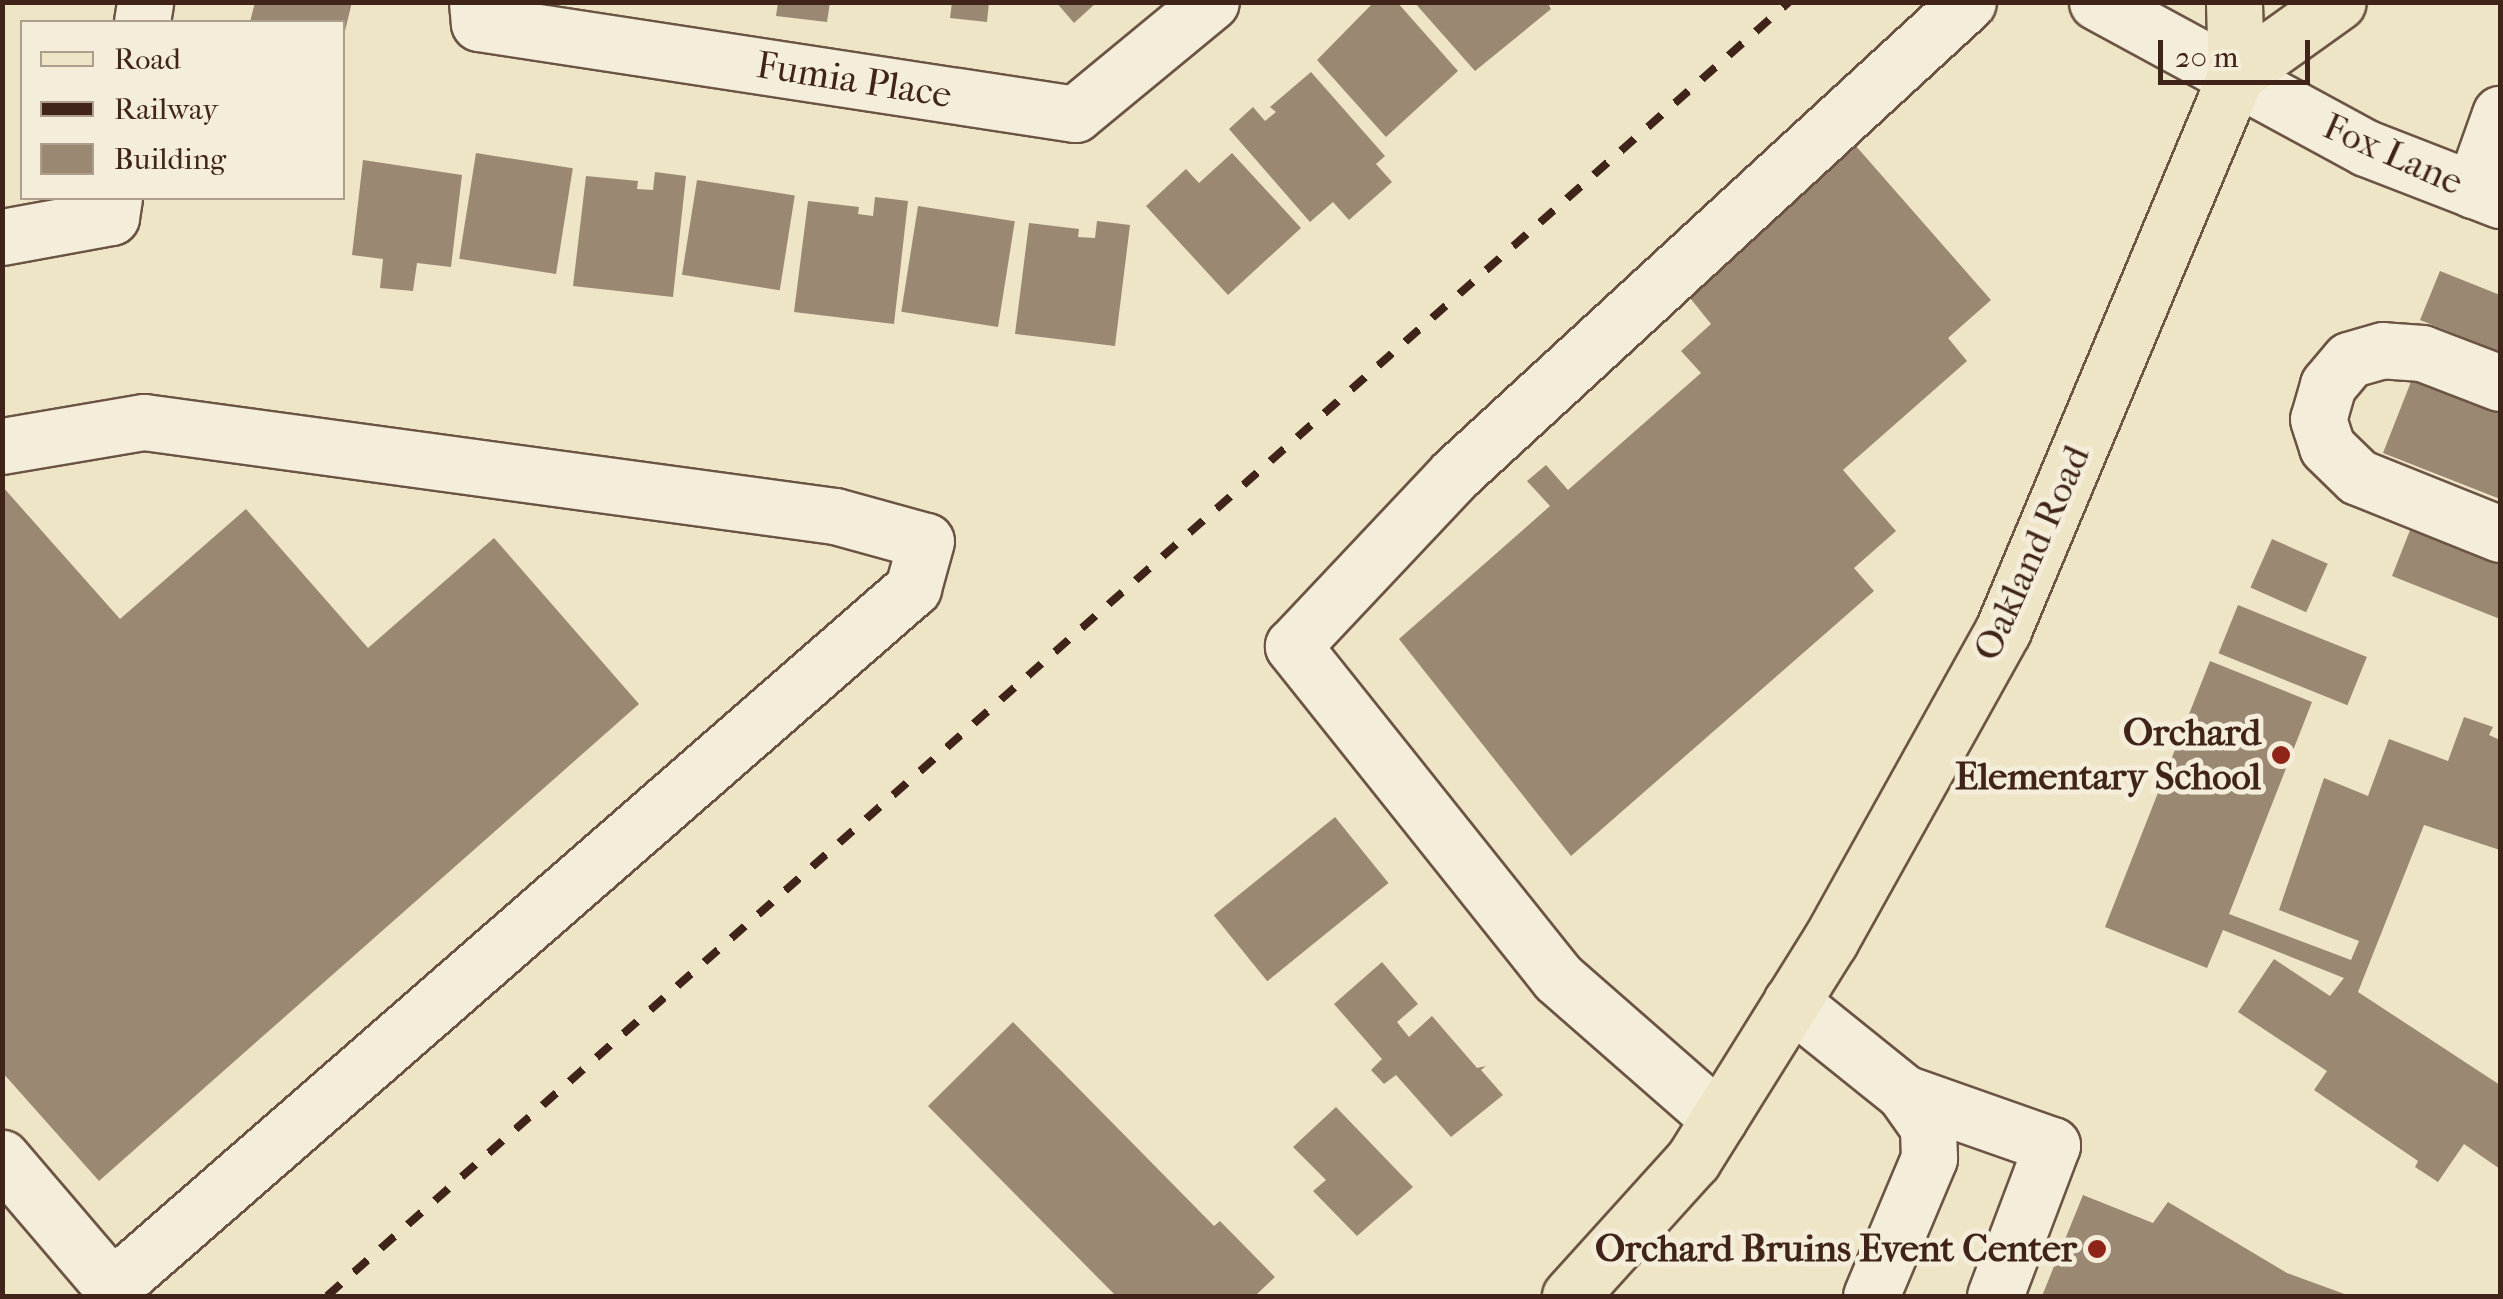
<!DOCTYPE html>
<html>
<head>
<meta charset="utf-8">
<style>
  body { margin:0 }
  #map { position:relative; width:2503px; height:1299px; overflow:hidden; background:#eee4c6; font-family:"IM FELL French Canon",serif }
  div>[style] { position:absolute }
  .building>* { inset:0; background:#9a8873; transform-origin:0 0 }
  .roads { filter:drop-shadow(2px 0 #6c5444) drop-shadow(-2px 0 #6c5444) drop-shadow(0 2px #6c5444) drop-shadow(0 -2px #6c5444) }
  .minor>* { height:55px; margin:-27.5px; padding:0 27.5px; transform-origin:27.5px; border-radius:27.5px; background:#f4edda }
  .major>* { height:55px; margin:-27.5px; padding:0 27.5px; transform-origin:27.5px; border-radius:27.5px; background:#eee4c6 }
  .rail>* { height:8px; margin-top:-4px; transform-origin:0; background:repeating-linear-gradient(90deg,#402419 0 18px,transparent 0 36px) }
  .dots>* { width:28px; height:28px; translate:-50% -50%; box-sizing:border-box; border:5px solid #f4edda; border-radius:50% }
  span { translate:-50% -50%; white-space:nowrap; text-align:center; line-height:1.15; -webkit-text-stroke:10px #f4edda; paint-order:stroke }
  .street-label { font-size:38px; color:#402419 }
  .poi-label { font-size:38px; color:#402419; font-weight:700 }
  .right { translate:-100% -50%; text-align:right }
  .frame { position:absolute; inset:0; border:5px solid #402419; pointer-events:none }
  .legend { position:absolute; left:20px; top:20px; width:325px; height:180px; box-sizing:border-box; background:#f4edda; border:2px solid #ac9d8d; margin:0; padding:12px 18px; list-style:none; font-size:30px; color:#402419 }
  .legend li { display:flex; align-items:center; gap:20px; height:50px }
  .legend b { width:50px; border:2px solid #ac9d8d }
  .scale { position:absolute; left:2158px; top:40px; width:152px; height:45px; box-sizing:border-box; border:5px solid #402419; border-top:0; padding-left:12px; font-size:30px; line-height:35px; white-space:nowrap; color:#402419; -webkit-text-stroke:8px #f4edda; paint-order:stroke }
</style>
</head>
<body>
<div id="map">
  <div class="building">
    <i style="clip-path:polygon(255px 2px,352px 2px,344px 35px,342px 22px,250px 22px)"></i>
    <i style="clip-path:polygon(778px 2px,830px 2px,827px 22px,776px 16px)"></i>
    <i style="clip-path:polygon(952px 2px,989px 2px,987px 22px,950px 18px)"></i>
    <i style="clip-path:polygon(1056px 2px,1097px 2px,1074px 23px)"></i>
    <i style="clip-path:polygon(1374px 2px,1397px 2px,1458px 71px,1386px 137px,1317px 60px)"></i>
    <i style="clip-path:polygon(1414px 2px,1547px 2px,1551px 9px,1475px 71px)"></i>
    <i style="clip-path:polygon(1311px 72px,1385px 156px,1376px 164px,1392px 182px,1349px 220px,1333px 202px,1310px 222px,1229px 129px,1253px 107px,1265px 121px,1276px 112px,1270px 107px)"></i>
    <i style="clip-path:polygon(1855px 145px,1991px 300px,1948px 338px,1967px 361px,1843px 470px,1896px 531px,1854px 568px,1874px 591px,1571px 856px,1399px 639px,1550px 506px,1527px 481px,1546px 465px,1568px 490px,1701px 373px,1681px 351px,1711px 324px,1686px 293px)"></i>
    <i style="left:476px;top:153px;width:98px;height:107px;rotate:9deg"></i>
    <i style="clip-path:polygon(1232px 153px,1301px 228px,1228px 295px,1146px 206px,1186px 169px,1199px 183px)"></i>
    <i style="clip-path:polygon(363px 160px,462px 175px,451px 267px,417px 263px,413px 291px,380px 288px,383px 259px,352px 255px)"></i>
    <i style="clip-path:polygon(655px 172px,686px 176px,673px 297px,573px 286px,586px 176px,638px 181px,637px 189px,653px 190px)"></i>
    <i style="left:697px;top:180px;width:99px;height:96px;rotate:9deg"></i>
    <i style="clip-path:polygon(875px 197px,908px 201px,894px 324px,794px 312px,808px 201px,859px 207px,858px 214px,873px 216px)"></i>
    <i style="left:918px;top:206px;width:98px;height:107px;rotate:9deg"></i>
    <i style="clip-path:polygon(1097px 221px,1130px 225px,1115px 346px,1015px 334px,1029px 223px,1079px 229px,1078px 237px,1095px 238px)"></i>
    <i style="clip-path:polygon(2440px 271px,2500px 295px,2500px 352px,2420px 320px)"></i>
    <i style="clip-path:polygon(2416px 369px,2500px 402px,2500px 499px,2383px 453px)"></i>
    <i style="clip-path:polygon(2px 486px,120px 619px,246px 509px,368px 648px,494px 538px,639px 704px,99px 1181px,2px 1072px)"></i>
    <i style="clip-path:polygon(2414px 520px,2500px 554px,2500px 619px,2392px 576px)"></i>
    <i style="left:2272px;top:539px;width:61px;height:53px;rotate:24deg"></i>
    <i style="left:2238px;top:605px;width:139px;height:52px;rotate:22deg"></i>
    <i style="clip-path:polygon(2210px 661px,2312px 702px,2229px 914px,2351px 960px,2359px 941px,2279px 910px,2324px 778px,2368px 796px,2389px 739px,2448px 761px,2464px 717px,2493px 727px,2489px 735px,2500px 740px,2500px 850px,2424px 825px,2358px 992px,2500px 1085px,2500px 1169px,2464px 1144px,2438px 1182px,2415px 1167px,2418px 1161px,2314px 1090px,2327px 1071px,2238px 1012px,2274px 959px,2330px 996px,2344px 978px,2223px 930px,2207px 968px,2105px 927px)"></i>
    <i style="left:1335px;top:817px;width:85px;height:156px;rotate:51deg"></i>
    <i style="clip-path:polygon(1382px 962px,1418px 1004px,1397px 1022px,1409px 1037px,1432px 1016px,1477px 1068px,1486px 1066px,1481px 1070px,1503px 1095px,1451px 1137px,1396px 1075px,1384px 1084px,1371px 1070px,1382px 1059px,1334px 1004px)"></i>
    <i style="clip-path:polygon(1013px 1022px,1214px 1226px,1220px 1221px,1275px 1277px,1255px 1296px,1116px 1296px,928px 1106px)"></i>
    <i style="clip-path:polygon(1336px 1107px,1413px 1187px,1357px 1236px,1313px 1191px,1326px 1180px,1293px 1147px)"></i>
    <i style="clip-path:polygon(2083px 1195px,2153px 1223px,2168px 1202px,2287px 1273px,2350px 1296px,2042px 1296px)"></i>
  </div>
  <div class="roads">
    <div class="minor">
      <i style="left:477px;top:2px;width:21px;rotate:85deg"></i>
      <i style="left:479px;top:23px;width:603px;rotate:8.68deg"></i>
      <i style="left:1075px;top:114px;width:176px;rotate:-39.5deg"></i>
      <i style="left:2097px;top:2px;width:306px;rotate:28.5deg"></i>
      <i style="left:2366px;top:148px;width:144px;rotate:21.2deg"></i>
      <i style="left:142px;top:22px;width:20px;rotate:-81deg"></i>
      <i style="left:2473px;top:190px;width:81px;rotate:-70.4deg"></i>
      <i style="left:2px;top:237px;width:111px;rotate:-10.4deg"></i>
      <i style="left:111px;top:217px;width:19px;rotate:-81deg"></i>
      <i style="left:2500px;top:383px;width:84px;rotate:-159deg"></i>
      <i style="left:2422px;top:353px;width:39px;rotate:-176deg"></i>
      <i style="left:2383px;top:350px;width:35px;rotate:164deg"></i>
      <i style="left:2349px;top:360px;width:33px;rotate:130deg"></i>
      <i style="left:2328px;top:385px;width:35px;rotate:106deg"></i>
      <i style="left:2318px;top:419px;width:29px;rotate:72deg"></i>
      <i style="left:2327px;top:447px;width:43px;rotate:44.1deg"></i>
      <i style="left:2358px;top:477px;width:153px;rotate:21.9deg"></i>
      <i style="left:2px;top:446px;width:144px;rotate:-9.6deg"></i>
      <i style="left:144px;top:422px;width:697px;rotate:7.75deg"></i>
      <i style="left:835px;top:516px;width:94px;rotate:15.4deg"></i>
      <i style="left:926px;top:541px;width:49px;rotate:105.5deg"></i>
      <i style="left:913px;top:588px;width:1063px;rotate:138.89deg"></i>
      <i style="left:112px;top:1287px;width:170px;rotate:-130.5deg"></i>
      <i style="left:1791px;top:1002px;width:145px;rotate:38.8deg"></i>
      <i style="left:1719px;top:1119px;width:214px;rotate:-138.8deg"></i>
      <i style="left:1558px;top:978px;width:425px;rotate:-128.6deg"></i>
      <i style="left:1293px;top:646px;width:236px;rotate:-46.7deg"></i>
      <i style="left:1455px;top:474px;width:697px;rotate:-42.62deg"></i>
      <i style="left:1871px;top:1296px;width:150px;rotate:-67.2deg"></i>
      <i style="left:1929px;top:1158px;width:31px;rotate:-92deg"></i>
      <i style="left:1928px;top:1127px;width:42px;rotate:-125.2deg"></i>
      <i style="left:1904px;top:1093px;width:157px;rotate:19.4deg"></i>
      <i style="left:2052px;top:1145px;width:161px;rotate:110.7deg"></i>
    </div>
    <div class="major">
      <i style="left:2236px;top:75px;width:125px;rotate:-35.6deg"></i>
      <i style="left:1570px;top:1296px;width:183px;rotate:-47.9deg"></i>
      <i style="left:1693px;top:1160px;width:258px;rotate:-58deg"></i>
      <i style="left:1830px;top:941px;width:356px;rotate:-60.9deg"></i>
      <i style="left:2003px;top:630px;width:602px;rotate:-67.23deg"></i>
      <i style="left:2236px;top:75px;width:73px;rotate:-91.6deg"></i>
    </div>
  </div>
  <div class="rail">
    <i style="left:327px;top:1296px;width:1952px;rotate:-41.51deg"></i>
  </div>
  <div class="dots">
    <i style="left:2281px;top:755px;background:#8f2418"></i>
    <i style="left:2097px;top:1249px;background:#8f2418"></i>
  </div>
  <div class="street-label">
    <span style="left:854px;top:80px;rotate:9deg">Fumia Place</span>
    <span style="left:2393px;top:154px;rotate:24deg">Fox Lane</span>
    <span style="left:2032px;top:553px;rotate:-66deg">Oakland Road</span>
  </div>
  <div class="poi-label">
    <span class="right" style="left:2261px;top:755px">Orchard<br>Elementary School</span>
    <span class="right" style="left:2077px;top:1249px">Orchard Bruins Event Center</span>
  </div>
  <div class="frame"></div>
  <ul class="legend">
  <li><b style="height:12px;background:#eee4c6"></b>Road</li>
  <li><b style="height:12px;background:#402419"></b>Railway</li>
  <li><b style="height:28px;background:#9a8873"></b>Building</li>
  </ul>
  <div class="scale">20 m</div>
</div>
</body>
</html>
